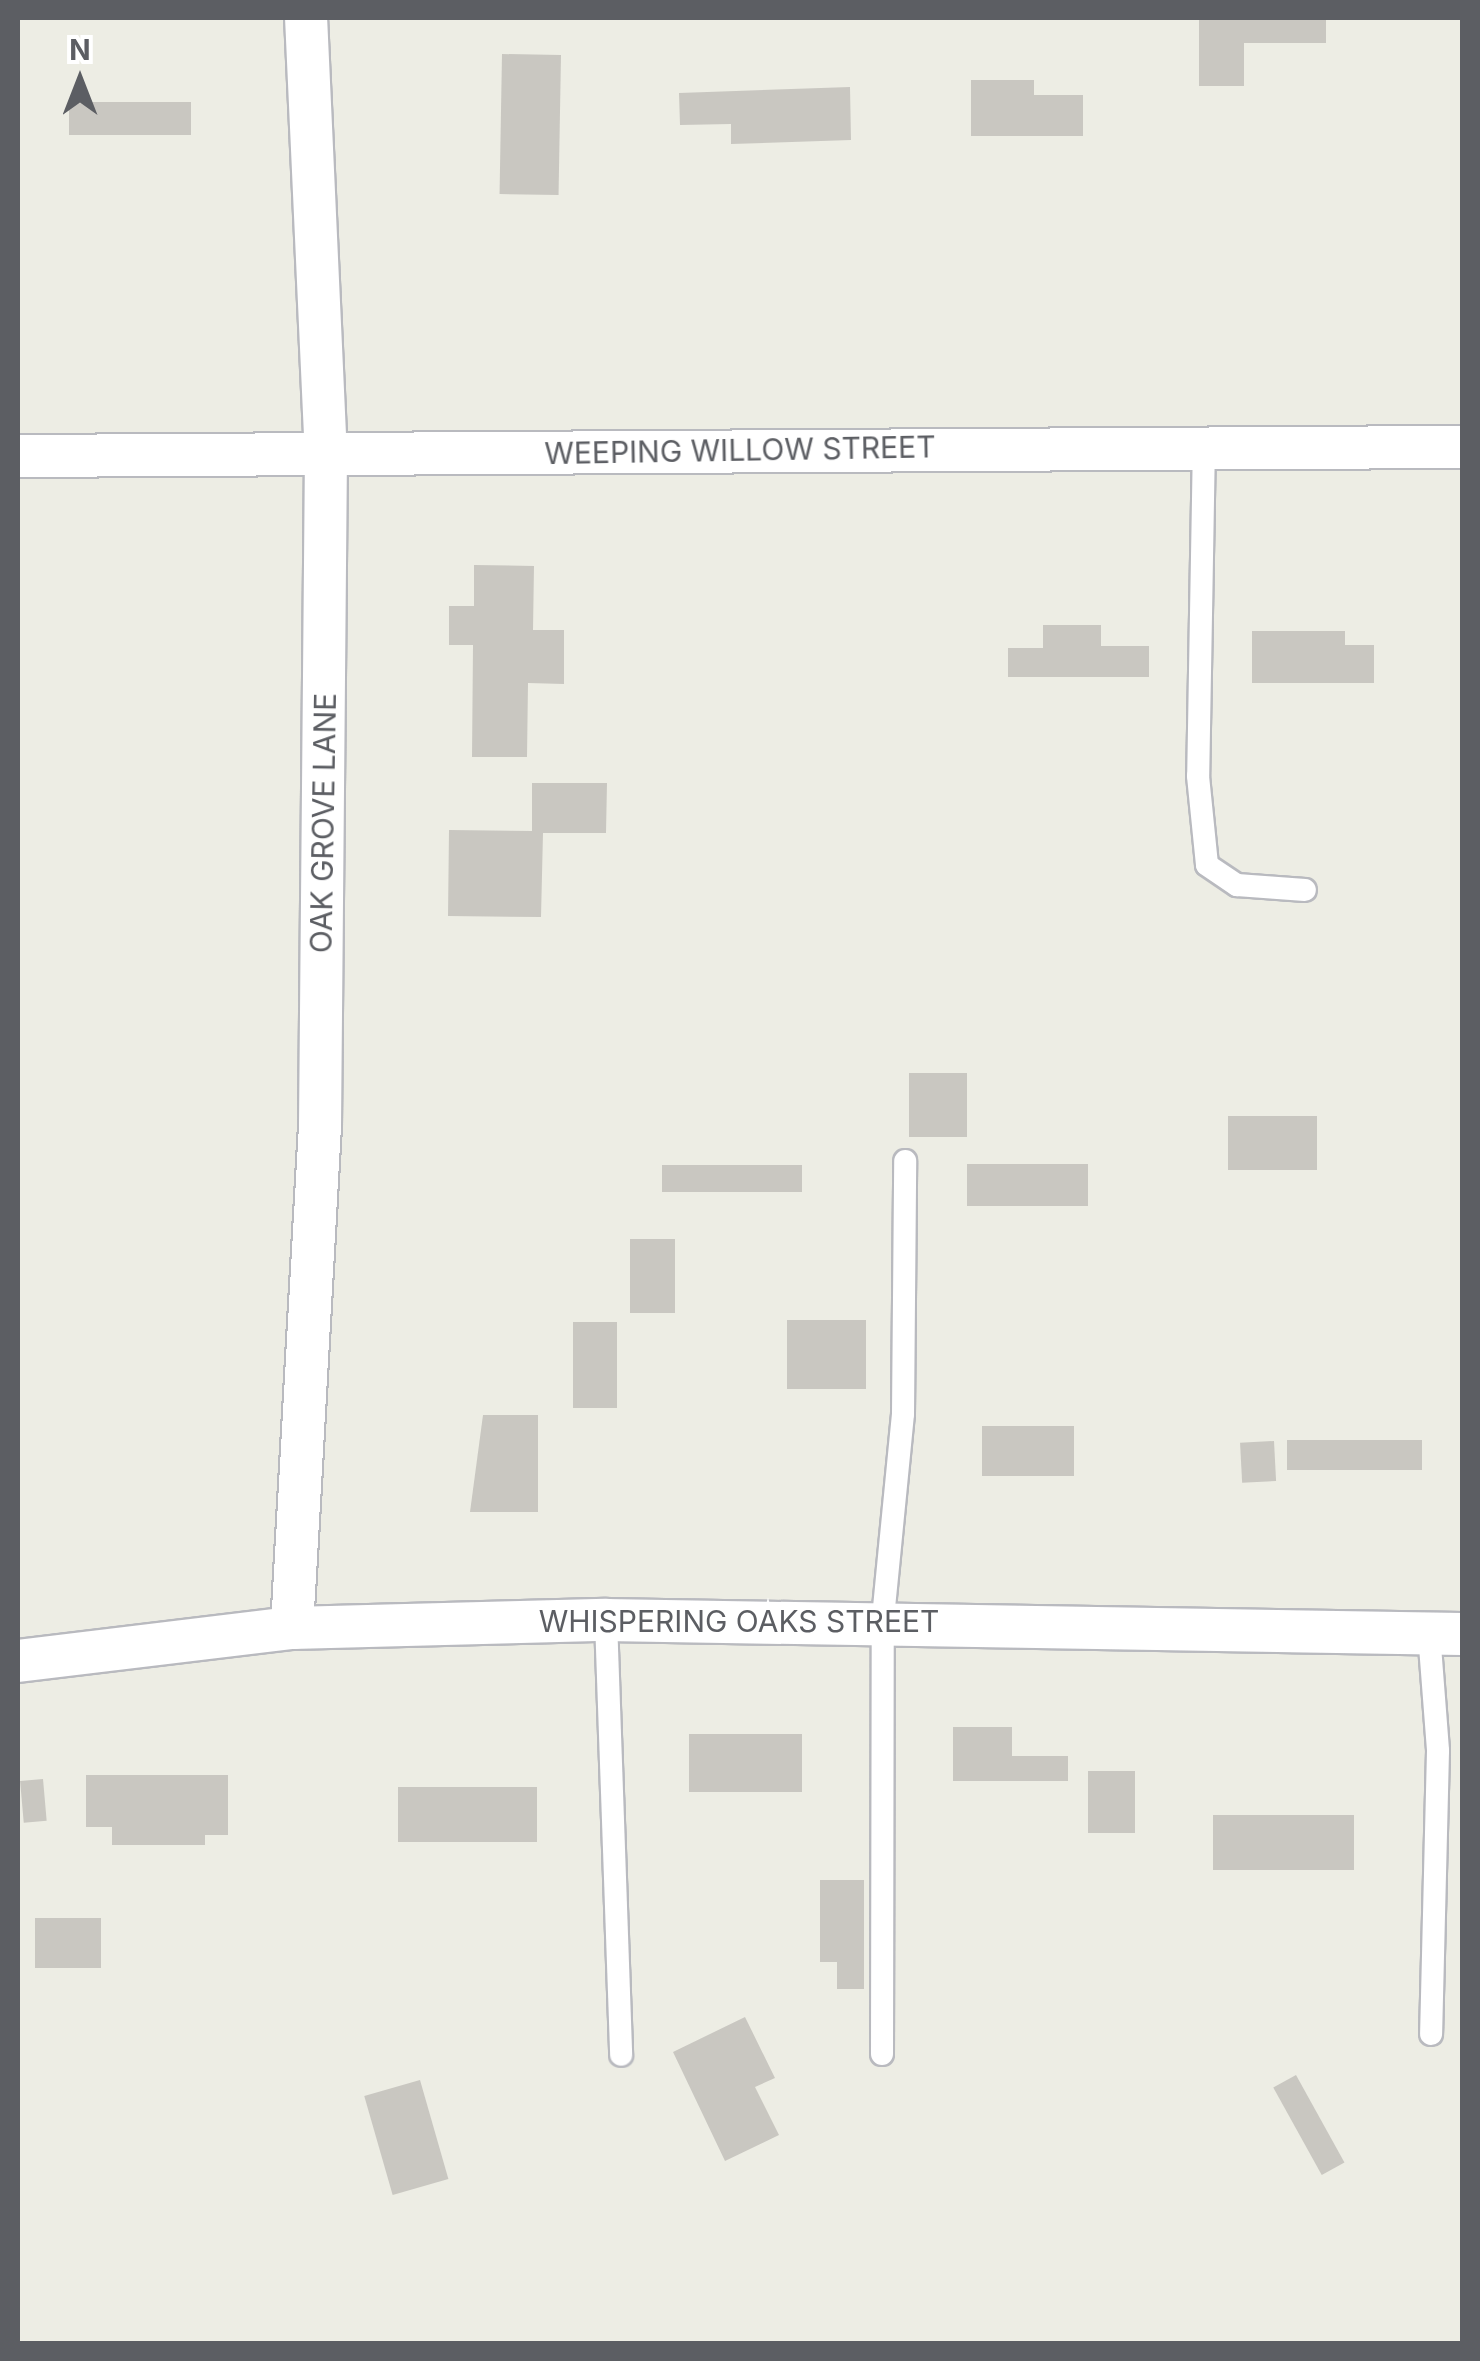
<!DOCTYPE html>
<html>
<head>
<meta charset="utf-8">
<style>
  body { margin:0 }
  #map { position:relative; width:1480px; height:2361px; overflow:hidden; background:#edede4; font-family:Inter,sans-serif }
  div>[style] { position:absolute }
  .building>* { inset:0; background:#c9c7c1; transform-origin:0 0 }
  .roads { filter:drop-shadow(2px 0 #b9babf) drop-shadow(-2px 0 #b9babf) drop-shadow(0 2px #b9babf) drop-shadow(0 -2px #b9babf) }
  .service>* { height:22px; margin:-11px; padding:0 11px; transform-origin:11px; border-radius:11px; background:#fff }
  .minor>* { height:42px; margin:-21px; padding:0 21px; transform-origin:21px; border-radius:21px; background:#fff }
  span { translate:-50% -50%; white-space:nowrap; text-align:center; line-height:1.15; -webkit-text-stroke:8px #fff; paint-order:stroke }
  .street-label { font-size:30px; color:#5c5e63 }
  .frame { position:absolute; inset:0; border:20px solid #5c5e63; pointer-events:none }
  .north { position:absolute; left:30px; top:30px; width:100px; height:100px; -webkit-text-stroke:8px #fff; paint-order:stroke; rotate:0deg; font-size:28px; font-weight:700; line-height:40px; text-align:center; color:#5c5e63 }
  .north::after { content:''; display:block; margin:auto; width:35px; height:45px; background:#5c5e63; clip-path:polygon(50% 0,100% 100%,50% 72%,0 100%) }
</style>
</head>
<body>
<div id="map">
  <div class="building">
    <i style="clip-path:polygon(1199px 18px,1326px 18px,1326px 43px,1244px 43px,1244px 86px,1199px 86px)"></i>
    <i style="left:502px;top:54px;width:59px;height:140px;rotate:1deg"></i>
    <i style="clip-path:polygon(971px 80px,1034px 80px,1034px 95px,1083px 95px,1083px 136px,971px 136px)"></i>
    <i style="clip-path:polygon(850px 87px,851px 140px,731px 144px,731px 124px,680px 125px,679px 93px)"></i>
    <i style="left:69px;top:102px;width:122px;height:33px"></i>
    <i style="clip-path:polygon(474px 565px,534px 566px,533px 630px,564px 630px,564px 684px,528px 683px,527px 757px,472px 757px,473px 645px,449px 645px,449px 606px,474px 606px)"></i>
    <i style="clip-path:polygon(1043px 625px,1101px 625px,1101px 646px,1149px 646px,1149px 677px,1008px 677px,1008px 648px,1043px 648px)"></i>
    <i style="clip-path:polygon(1252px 631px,1345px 631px,1345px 645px,1374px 645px,1374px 683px,1252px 683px)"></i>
    <i style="clip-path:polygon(532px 783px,607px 783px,606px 833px,543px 833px,541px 917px,448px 916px,449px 830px,532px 831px)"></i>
    <i style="left:909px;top:1073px;width:58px;height:64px"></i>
    <i style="left:1228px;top:1116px;width:89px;height:54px"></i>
    <i style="left:967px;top:1164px;width:121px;height:42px"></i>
    <i style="left:662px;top:1165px;width:140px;height:27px"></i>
    <i style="left:630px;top:1239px;width:45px;height:74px"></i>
    <i style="left:787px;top:1320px;width:79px;height:69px"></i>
    <i style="left:573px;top:1322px;width:44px;height:86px"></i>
    <i style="clip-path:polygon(483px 1415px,538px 1415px,538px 1512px,470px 1512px)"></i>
    <i style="left:982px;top:1426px;width:92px;height:50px"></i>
    <i style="left:1287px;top:1440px;width:135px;height:30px"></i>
    <i style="left:1274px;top:1441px;width:40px;height:34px;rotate:87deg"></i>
    <i style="clip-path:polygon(953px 1727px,1012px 1727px,1012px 1756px,1068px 1756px,1068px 1781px,953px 1781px)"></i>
    <i style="left:689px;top:1734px;width:113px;height:58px"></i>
    <i style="left:1088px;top:1771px;width:47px;height:62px"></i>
    <i style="clip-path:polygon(86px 1775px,228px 1775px,228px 1835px,205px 1835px,205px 1845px,112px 1845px,112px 1827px,86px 1827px)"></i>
    <i style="left:43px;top:1779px;width:42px;height:23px;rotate:85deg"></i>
    <i style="left:398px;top:1787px;width:139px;height:55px"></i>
    <i style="left:1213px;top:1815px;width:141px;height:55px"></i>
    <i style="clip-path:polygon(820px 1880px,864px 1880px,864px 1989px,837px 1989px,837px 1962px,820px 1962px)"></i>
    <i style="left:35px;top:1918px;width:66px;height:50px"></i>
    <i style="clip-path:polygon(745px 2017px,775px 2078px,755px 2087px,779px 2135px,725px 2161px,673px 2052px)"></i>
    <i style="left:1296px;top:2075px;width:100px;height:26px;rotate:61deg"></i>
    <i style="left:420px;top:2080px;width:103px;height:58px;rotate:74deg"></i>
  </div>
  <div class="roads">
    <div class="service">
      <i style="left:1204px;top:442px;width:334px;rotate:91deg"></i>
      <i style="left:1198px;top:776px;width:89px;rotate:84.2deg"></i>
      <i style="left:1207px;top:865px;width:36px;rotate:34deg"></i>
      <i style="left:1237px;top:885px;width:68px;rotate:4.2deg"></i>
      <i style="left:606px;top:1620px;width:435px;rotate:88deg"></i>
      <i style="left:1429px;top:1633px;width:118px;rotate:85.6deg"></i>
      <i style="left:1438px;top:1751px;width:283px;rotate:91.4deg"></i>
      <i style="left:882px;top:2054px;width:436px;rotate:-89.9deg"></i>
      <i style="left:883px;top:1618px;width:205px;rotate:-84.4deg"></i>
      <i style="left:903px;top:1414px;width:253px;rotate:-89.5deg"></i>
    </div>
    <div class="minor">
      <i style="left:18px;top:456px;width:1444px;rotate:-0.36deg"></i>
      <i style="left:292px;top:1628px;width:503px;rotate:-86.81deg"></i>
      <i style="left:320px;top:1126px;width:669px;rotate:-89.49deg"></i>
      <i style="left:326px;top:457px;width:439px;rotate:-92.6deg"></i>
      <i style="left:18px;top:1661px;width:276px;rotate:-6.9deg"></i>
      <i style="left:292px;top:1628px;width:314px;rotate:-1.5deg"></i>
      <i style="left:606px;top:1620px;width:856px;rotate:0.94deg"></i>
    </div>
  </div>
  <div class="street-label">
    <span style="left:740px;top:450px;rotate:-1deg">WEEPING WILLOW STREET</span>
    <span style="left:323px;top:823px;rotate:-89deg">OAK GROVE LANE</span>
    <span style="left:739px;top:1621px">WHISPERING OAKS STREET</span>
  </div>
  <div class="frame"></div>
  <div class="north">N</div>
</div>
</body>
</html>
